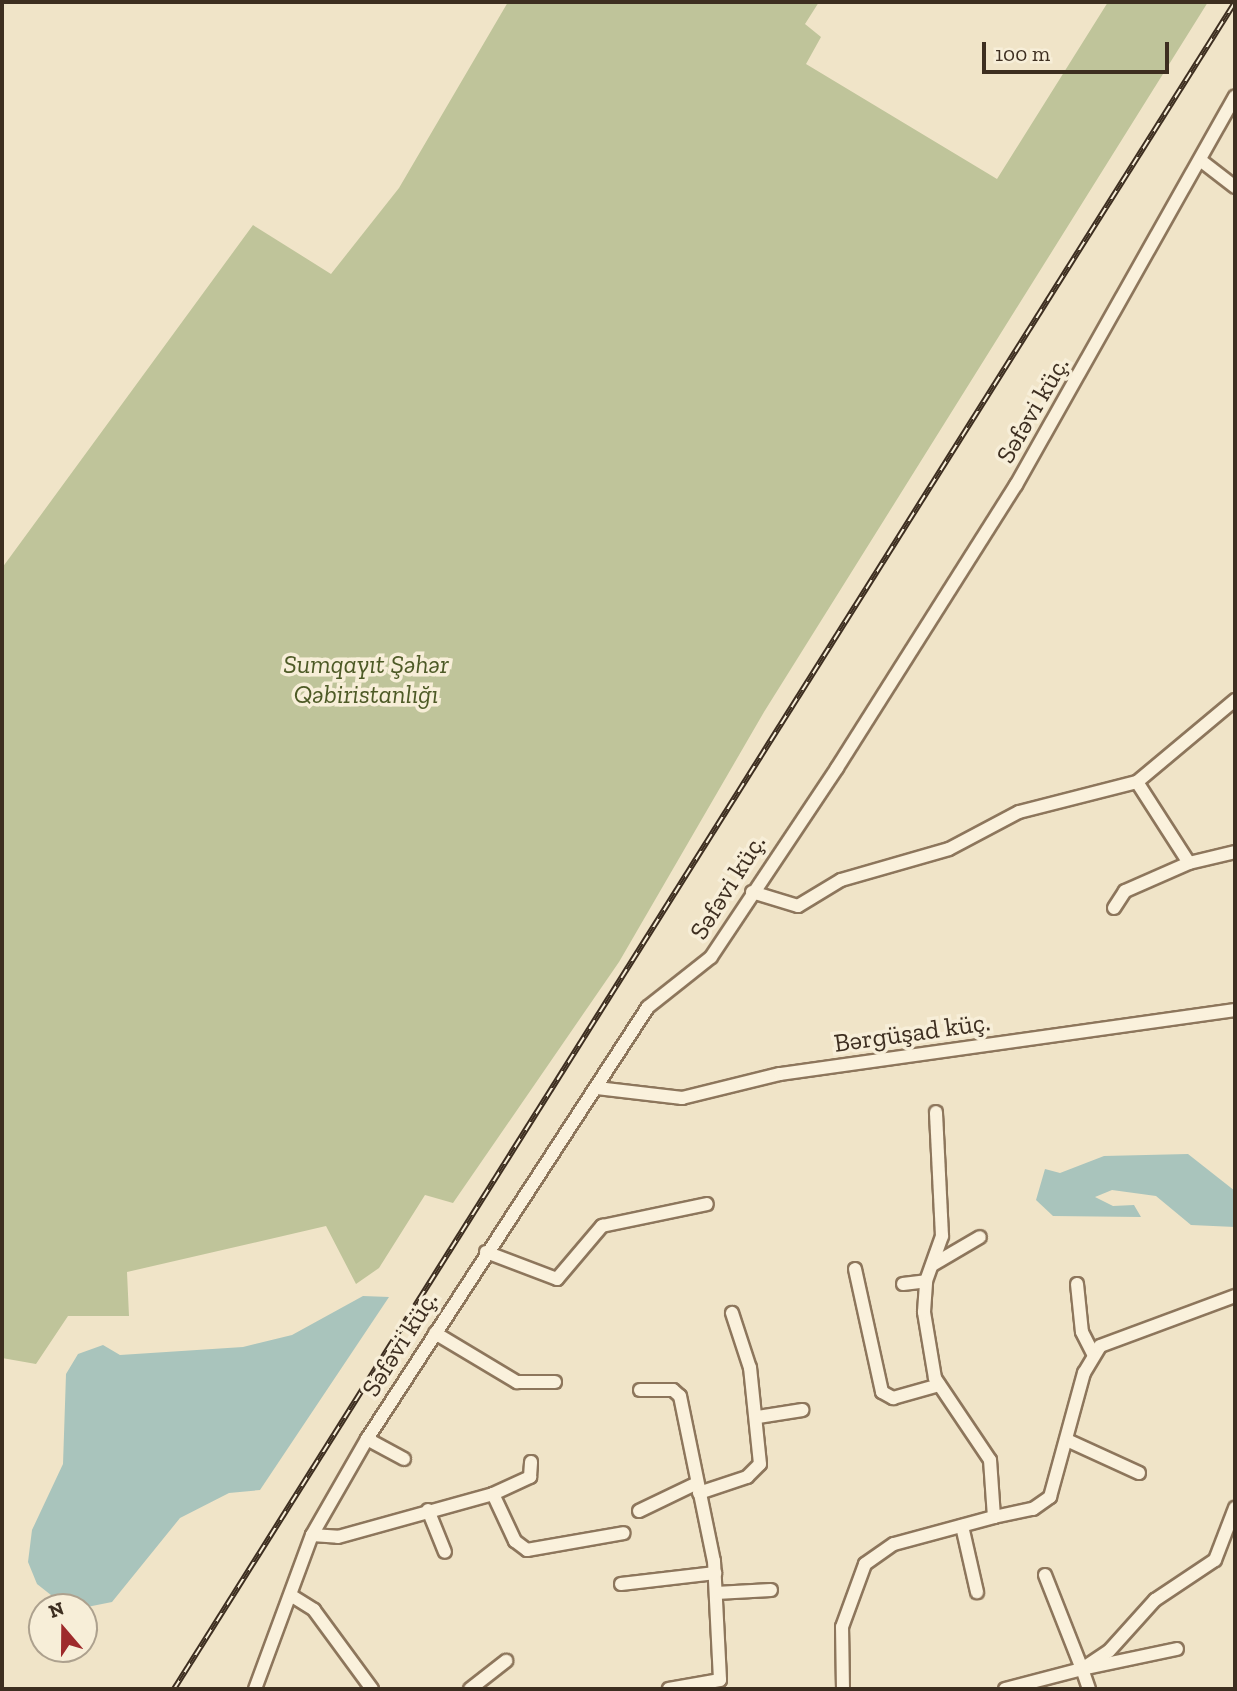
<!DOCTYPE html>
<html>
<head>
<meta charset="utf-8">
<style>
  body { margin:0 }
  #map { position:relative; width:1237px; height:1691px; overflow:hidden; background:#f0e4c8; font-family:"Zilla Slab",serif }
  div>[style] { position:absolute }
  .cemetery>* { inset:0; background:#bfc49a }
  .water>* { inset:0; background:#a9c4bc }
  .roads { filter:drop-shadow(2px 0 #8d765c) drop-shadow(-2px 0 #8d765c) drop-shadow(0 2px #8d765c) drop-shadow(0 -2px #8d765c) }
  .street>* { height:12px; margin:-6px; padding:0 6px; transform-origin:6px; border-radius:6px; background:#faf1dc }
  .rail>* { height:6px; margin-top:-3px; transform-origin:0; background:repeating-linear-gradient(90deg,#f7eed8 0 10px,#3d2e20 0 20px); box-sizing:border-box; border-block:2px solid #3d2e20 }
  span { translate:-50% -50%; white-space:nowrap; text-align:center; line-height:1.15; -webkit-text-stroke:7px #f7eed8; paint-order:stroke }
  .street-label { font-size:26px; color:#3d2e20 }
  .park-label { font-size:26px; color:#4d5a26; font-style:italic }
  .frame { position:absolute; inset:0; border:4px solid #3d2e20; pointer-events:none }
  .north { position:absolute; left:28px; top:1593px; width:70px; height:70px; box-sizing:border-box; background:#f7eed8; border:2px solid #ada18e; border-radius:50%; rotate:340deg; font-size:19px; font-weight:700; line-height:28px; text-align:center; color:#3d2e20 }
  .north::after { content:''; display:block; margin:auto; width:24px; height:32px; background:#9e2a2b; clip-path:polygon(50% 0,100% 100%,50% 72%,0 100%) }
  .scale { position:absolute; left:982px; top:42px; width:187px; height:32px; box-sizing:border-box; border:4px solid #3d2e20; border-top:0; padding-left:9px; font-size:21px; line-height:24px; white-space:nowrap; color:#3d2e20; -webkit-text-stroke:5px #f7eed8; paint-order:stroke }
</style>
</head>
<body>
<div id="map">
  <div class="cemetery">
    <i style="clip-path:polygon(508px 2px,819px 2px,805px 24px,821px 37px,806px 64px,997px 179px,1108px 2px,1208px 2px,764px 712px,619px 962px,453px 1203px,425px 1195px,379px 1268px,356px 1284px,326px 1226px,127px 1272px,129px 1316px,68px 1316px,36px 1364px,2px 1358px,2px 568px,253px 225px,331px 274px,399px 188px)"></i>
  </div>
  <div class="water">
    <i style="clip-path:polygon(1188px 1154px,1235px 1191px,1235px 1227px,1191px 1225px,1156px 1196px,1112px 1190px,1095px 1197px,1113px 1206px,1134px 1205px,1141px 1217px,1053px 1216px,1036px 1200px,1045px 1169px,1060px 1173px,1104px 1156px)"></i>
    <i style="clip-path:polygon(363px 1296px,389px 1297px,260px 1490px,229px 1493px,180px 1518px,112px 1602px,87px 1607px,56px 1599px,37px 1584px,28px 1562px,32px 1530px,63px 1464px,66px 1374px,78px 1354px,103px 1345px,120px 1355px,243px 1347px,292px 1335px)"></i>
  </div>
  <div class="roads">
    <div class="street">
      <i style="left:1200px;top:160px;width:44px;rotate:37.6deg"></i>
      <i style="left:1235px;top:700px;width:128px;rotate:140.1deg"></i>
      <i style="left:1137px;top:782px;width:96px;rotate:57.3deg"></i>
      <i style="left:1189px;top:863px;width:47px;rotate:-13.4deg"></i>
      <i style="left:752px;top:892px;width:48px;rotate:16.9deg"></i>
      <i style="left:798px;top:906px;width:50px;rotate:-31.2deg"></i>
      <i style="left:841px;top:880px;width:112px;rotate:-16deg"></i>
      <i style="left:949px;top:849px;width:79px;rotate:-27.9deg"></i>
      <i style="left:1019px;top:812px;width:122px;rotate:-14.3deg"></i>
      <i style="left:1114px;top:908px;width:20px;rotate:-57deg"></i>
      <i style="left:1125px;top:891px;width:70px;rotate:-23.6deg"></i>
      <i style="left:597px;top:1088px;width:86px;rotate:6.7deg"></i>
      <i style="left:682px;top:1098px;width:101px;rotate:-13.8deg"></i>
      <i style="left:780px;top:1074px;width:459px;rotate:-8deg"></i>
      <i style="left:486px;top:1252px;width:76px;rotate:20.8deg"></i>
      <i style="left:557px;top:1279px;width:70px;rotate:-49.7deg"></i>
      <i style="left:602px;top:1226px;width:107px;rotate:-11.8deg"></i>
      <i style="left:934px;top:1264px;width:53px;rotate:-30.4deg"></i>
      <i style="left:855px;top:1269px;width:126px;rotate:77.6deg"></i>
      <i style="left:882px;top:1392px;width:13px;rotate:29deg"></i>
      <i style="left:893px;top:1398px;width:48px;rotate:-15.8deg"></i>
      <i style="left:903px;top:1284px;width:23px;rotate:-7deg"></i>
      <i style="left:1077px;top:1284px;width:48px;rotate:84.1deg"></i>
      <i style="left:1082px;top:1332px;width:25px;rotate:63deg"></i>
      <i style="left:435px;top:1333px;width:96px;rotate:30.9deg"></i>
      <i style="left:517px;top:1382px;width:38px"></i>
      <i style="left:640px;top:1390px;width:33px"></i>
      <i style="left:673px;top:1390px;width:9px;rotate:41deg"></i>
      <i style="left:680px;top:1396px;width:168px;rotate:78.4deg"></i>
      <i style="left:714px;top:1561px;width:119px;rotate:87.1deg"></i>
      <i style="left:720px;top:1680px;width:52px;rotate:170deg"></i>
      <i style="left:758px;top:1417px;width:45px;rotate:-9deg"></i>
      <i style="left:367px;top:1439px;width:42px;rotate:28.4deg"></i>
      <i style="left:1069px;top:1441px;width:77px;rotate:24.6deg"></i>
      <i style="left:699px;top:1493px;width:51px;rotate:-18.4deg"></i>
      <i style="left:747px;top:1477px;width:18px;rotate:-45deg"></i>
      <i style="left:760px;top:1464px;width:97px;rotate:-95.9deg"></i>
      <i style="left:750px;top:1368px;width:58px;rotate:-108.1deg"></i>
      <i style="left:493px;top:1494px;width:52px;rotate:64.9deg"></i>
      <i style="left:515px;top:1541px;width:15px;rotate:37deg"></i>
      <i style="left:527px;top:1550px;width:98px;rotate:-9.9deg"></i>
      <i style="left:428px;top:1510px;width:45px;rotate:68deg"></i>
      <i style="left:639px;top:1511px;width:62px;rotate:-25.7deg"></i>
      <i style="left:994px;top:1517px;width:40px;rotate:-12deg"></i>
      <i style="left:1033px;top:1509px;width:21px;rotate:-35deg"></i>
      <i style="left:1050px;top:1497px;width:129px;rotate:-74.7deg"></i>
      <i style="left:1084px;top:1373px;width:31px;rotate:-59deg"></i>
      <i style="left:1100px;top:1346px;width:144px;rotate:-20.3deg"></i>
      <i style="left:962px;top:1526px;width:68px;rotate:77.2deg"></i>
      <i style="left:312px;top:1535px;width:26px;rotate:4deg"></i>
      <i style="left:338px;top:1537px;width:161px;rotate:-15.5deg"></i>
      <i style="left:493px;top:1494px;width:41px;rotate:-24.7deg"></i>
      <i style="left:530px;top:1477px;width:15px;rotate:-86deg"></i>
      <i style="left:1045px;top:1575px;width:101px;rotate:68.5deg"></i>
      <i style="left:621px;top:1584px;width:95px;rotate:-6.7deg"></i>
      <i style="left:716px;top:1593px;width:55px;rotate:-3.1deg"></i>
      <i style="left:292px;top:1596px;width:26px;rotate:32deg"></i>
      <i style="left:314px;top:1610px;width:98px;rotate:53.7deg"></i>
      <i style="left:255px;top:1689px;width:164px;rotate:-69.7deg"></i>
      <i style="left:312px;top:1535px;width:111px;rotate:-60.2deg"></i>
      <i style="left:367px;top:1439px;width:515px;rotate:-56.96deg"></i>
      <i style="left:648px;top:1007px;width:80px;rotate:-38.4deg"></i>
      <i style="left:711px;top:957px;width:227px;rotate:-56.3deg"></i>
      <i style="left:837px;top:768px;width:335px;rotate:-57.7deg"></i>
      <i style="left:1016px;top:485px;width:446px;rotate:-60.6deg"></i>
      <i style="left:470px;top:1689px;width:46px;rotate:-37.9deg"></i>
      <i style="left:843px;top:1689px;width:62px;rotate:-90.9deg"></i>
      <i style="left:842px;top:1627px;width:67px;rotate:-69.9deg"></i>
      <i style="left:865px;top:1564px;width:35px;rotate:-35deg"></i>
      <i style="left:894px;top:1544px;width:104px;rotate:-15.1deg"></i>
      <i style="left:994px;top:1517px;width:57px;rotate:-94deg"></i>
      <i style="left:990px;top:1460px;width:99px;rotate:-123.9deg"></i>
      <i style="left:935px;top:1378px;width:67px;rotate:-99.5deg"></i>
      <i style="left:924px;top:1312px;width:31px;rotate:-86deg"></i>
      <i style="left:926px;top:1281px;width:48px;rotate:-70.4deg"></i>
      <i style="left:942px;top:1236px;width:124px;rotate:-92.8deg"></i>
      <i style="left:1005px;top:1689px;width:80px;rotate:-14.6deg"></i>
      <i style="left:1082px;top:1669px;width:32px;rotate:-34deg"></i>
      <i style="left:1109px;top:1651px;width:69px;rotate:-48deg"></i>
      <i style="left:1155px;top:1600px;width:72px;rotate:-33.7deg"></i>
      <i style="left:1215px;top:1560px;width:56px;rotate:-69deg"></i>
      <i style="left:1089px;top:1689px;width:21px;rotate:-109deg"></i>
      <i style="left:1082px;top:1669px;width:97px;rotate:-11.9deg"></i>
    </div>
  </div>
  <div class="rail">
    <i style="left:174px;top:1689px;width:1993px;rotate:-57.83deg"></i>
  </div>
  <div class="street-label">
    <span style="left:1033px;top:410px;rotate:-60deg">Səfəvi küç.</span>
    <span style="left:728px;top:887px;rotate:-58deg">Səfəvi küç.</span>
    <span style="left:912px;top:1033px;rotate:-8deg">Bərgüşad küç.</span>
    <span style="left:400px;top:1344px;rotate:-58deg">Səfəvi küç.</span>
  </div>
  <div class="park-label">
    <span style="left:366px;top:680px">Sumqayıt Şəhər<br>Qəbiristanlığı</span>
  </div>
  <div class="frame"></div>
  <div class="north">N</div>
  <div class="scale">100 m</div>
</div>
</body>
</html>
